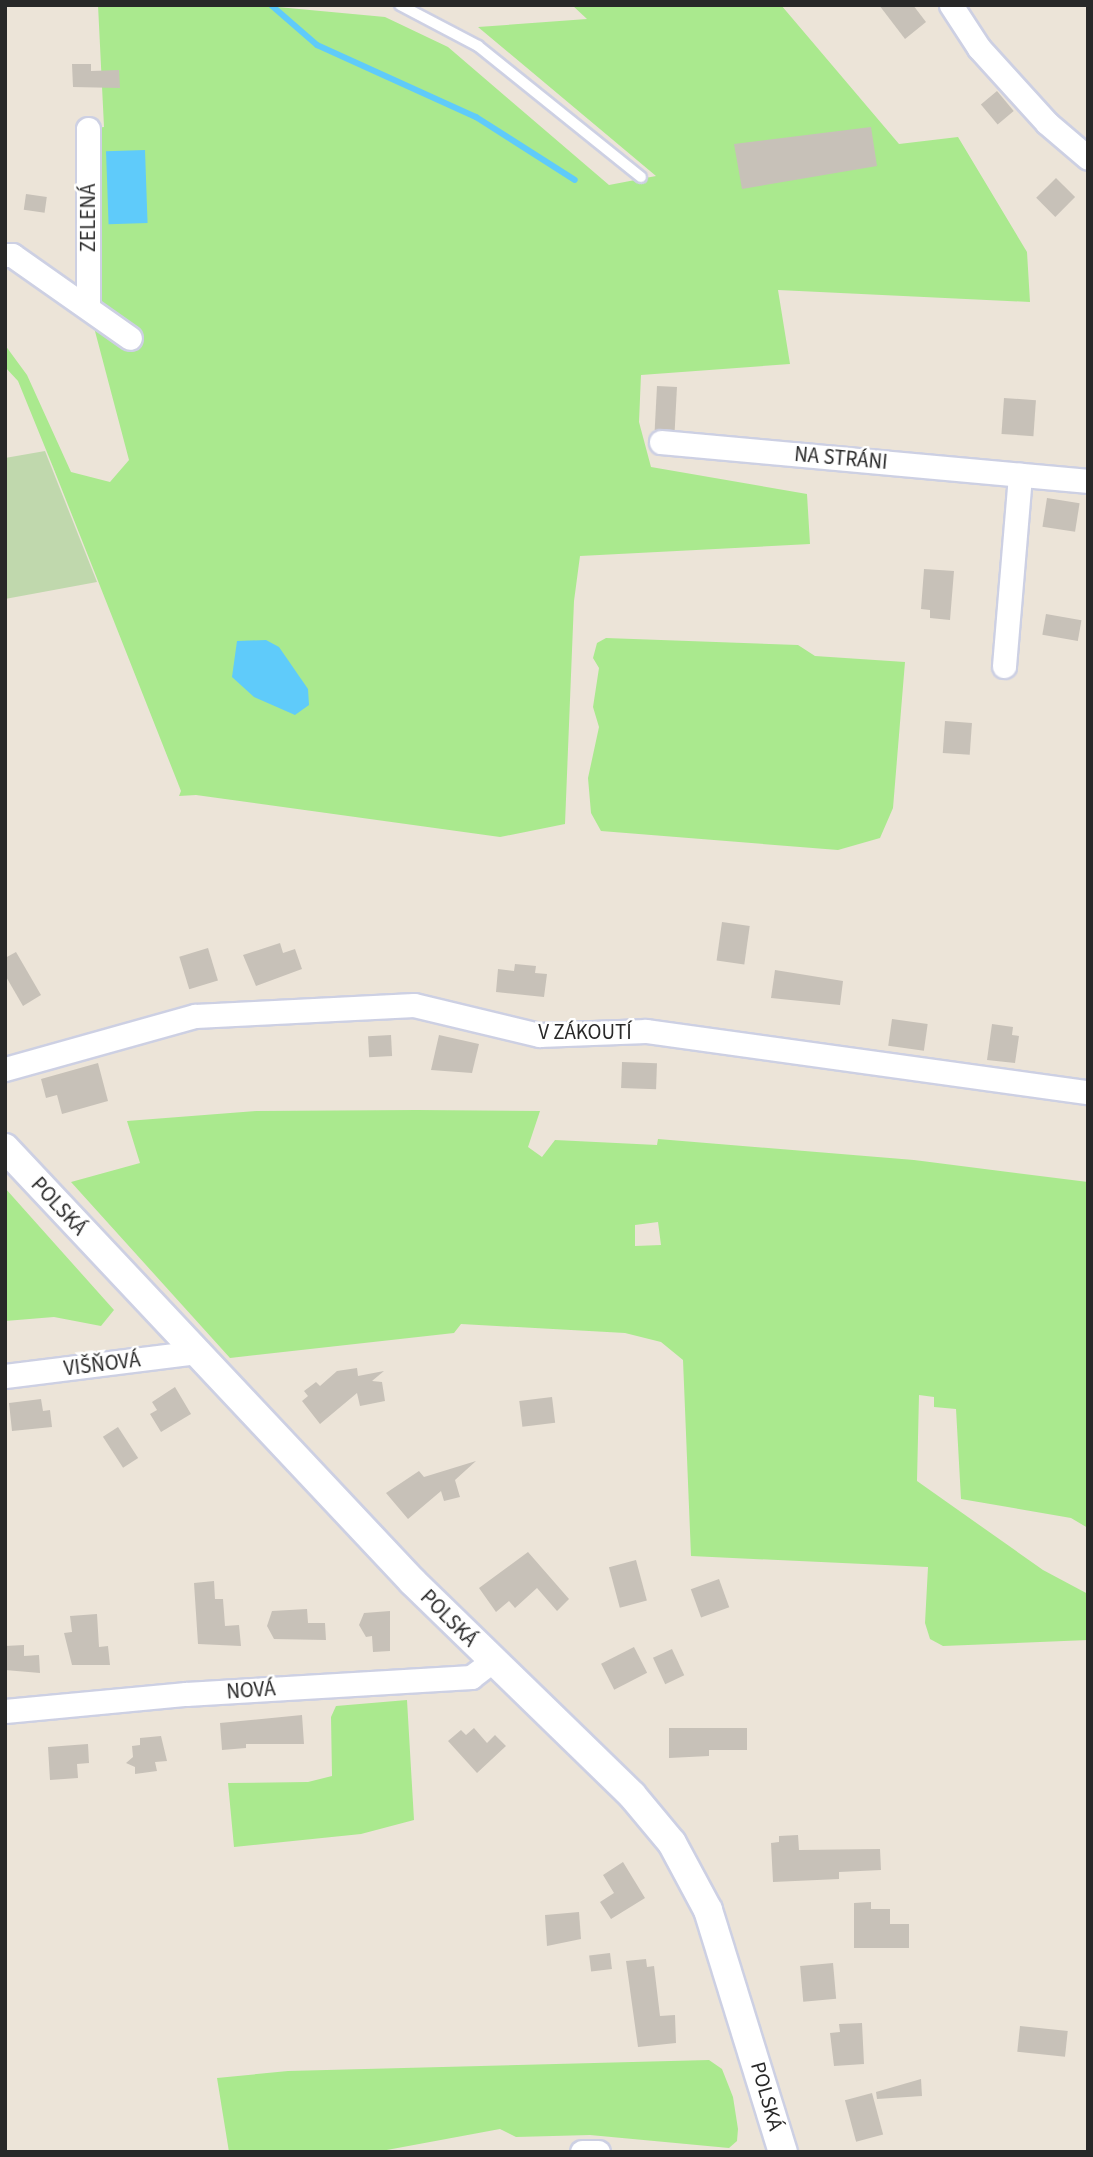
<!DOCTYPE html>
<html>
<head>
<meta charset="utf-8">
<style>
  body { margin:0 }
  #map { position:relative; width:1093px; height:2157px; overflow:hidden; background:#ece4d8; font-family:"Source Sans 3",sans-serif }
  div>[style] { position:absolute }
  .green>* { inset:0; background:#aae98e }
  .cemetery>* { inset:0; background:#c0d8ad }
  .water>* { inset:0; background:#5fcbfa; transform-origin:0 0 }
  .stream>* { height:6px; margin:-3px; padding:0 3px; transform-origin:3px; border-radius:3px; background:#5fcbfa }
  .building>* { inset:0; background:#c7c1b8; transform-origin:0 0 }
  .roads { filter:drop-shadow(2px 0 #cdd0e3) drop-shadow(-2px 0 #cdd0e3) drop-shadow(0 2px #cdd0e3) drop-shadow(0 -2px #cdd0e3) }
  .service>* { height:10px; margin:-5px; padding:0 5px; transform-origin:5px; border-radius:5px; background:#fff }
  .minor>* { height:23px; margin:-11.5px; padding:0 11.5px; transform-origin:11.5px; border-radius:11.5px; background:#fff }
  .tertiary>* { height:28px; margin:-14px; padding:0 14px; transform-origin:14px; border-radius:14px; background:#fff }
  span { translate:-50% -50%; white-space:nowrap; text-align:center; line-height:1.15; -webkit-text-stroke:5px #fff; paint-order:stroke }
  .street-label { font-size:21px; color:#282828 }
  .frame { position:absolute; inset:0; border:7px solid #282828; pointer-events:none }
</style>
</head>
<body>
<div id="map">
  <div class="green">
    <i style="clip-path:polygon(98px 5px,256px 5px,385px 17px,448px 47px,609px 185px,656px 176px,478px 27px,587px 19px,572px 5px,781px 5px,899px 144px,958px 137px,1027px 252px,1030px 302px,778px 290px,790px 364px,641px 375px,639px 422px,651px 467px,807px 494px,810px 544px,580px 556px,574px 601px,565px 824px,500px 837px,196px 795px,179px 796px,181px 791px,53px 467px,18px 381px,5px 367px,5px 345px,27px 375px,71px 472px,110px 482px,129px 460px,91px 316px,95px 128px,104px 127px)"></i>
    <i style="clip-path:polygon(606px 638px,798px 645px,815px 656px,905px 662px,893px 808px,880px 838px,838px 850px,601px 831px,591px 813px,588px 778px,599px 727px,593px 707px,599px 668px,593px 658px,597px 643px)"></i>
    <i style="clip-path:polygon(evenodd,417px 1110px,540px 1111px,528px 1147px,542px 1157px,555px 1140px,657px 1145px,658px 1139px,914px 1160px,1088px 1182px,1088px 1528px,1071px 1518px,961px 1499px,956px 1409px,934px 1407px,934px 1397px,919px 1395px,917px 1481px,1043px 1570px,1088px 1594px,1088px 1640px,943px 1646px,930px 1639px,925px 1623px,928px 1567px,691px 1556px,683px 1360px,661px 1342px,625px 1333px,461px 1324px,454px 1333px,230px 1358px,71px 1182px,140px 1163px,127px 1121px,256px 1111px,417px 1110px,658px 1222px,661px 1245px,635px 1246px,635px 1225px,658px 1222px)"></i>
    <i style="clip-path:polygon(5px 1188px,114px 1310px,101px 1326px,54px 1317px,5px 1321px)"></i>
    <i style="clip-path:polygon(407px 1700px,414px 1820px,361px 1834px,234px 1847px,228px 1783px,308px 1782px,332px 1776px,331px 1717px,336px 1706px)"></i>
    <i style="clip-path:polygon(709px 2060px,722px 2069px,733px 2097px,738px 2129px,737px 2141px,729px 2148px,590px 2135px,516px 2137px,500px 2129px,376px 2152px,229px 2152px,217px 2078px,288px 2071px)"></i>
  </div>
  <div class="cemetery">
    <i style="clip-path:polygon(45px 451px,97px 582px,5px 599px,5px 458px)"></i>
  </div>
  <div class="water">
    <i style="left:145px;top:150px;width:73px;height:39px;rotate:88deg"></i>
    <i style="clip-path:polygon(266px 640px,279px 647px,308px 689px,309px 705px,295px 715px,254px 697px,232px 677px,237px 641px)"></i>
  </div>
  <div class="stream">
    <i style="left:271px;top:5px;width:61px;rotate:41deg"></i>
    <i style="left:317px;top:45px;width:175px;rotate:24.4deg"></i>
    <i style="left:476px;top:117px;width:117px;rotate:32.5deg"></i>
  </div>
  <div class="building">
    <i style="clip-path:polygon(879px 5px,913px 5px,926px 22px,905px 39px)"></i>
    <i style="clip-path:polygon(72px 64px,91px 64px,91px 71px,119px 70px,120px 88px,73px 87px)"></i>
    <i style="left:997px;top:91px;width:26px;height:21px;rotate:50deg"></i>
    <i style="clip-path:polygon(871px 127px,877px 166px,742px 189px,734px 144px)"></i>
    <i style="left:1056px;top:178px;width:27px;height:28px;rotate:45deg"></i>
    <i style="left:26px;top:194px;width:21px;height:16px;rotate:8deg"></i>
    <i style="left:657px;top:386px;width:20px;height:44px;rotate:3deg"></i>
    <i style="left:1004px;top:398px;width:32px;height:36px;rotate:4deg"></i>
    <i style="left:1047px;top:498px;width:33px;height:29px;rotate:9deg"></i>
    <i style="clip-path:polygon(924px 569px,954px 571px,950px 620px,930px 618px,930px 610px,921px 609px)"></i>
    <i style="left:1046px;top:614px;width:36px;height:21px;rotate:10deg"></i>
    <i style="left:945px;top:721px;width:27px;height:32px;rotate:4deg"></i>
    <i style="left:722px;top:922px;width:28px;height:39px;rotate:8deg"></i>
    <i style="clip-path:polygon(280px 943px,283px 953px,295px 949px,302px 969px,256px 986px,243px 955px)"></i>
    <i style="left:208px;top:948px;width:34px;height:30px;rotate:73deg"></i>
    <i style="clip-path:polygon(16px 952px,41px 995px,23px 1006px,5px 975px,5px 958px)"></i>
    <i style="clip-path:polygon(515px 964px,536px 966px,535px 973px,547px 974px,544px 997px,496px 992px,498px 969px,514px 971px)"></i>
    <i style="clip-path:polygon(775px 970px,843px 981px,840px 1005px,771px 998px)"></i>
    <i style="left:892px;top:1019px;width:36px;height:27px;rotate:8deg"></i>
    <i style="clip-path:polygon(992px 1024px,1013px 1027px,1012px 1035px,1019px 1036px,1015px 1063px,987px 1060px)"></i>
    <i style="left:391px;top:1035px;width:21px;height:23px;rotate:87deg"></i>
    <i style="clip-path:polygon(439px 1035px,479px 1044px,472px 1073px,431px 1070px)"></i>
    <i style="left:622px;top:1062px;width:35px;height:26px;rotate:2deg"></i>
    <i style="clip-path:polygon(98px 1063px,108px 1101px,62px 1114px,57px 1095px,46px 1098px,41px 1079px)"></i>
    <i style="clip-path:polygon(357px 1368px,358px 1376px,384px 1371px,372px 1381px,382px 1382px,385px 1401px,360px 1406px,357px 1393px,320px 1424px,302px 1401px,308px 1396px,304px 1391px,316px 1382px,320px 1386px,337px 1371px)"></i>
    <i style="clip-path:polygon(175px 1387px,191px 1414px,161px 1432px,150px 1414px,157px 1410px,152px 1402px)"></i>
    <i style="left:552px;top:1397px;width:26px;height:33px;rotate:83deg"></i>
    <i style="clip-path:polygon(41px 1399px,43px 1411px,50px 1410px,52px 1427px,12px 1431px,9px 1403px)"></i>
    <i style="left:118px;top:1427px;width:37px;height:18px;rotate:57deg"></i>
    <i style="clip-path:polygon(476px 1461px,455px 1480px,460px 1497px,444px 1501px,441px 1491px,408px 1519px,386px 1493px,419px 1471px,424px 1477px)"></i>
    <i style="clip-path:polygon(528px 1552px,569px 1599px,557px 1611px,537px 1588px,515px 1608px,509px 1601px,496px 1612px,479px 1588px)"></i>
    <i style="left:636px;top:1560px;width:42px;height:28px;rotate:75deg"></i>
    <i style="left:719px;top:1579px;width:30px;height:30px;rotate:70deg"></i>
    <i style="clip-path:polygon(214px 1581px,215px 1599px,223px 1599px,225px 1626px,239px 1625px,241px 1646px,198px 1644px,194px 1583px)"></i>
    <i style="clip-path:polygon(307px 1609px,308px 1623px,325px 1623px,326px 1640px,274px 1639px,267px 1626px,272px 1611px)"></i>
    <i style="clip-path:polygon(390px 1611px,390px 1651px,373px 1652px,372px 1636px,366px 1637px,359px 1625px,364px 1613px)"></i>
    <i style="clip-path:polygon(97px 1614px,99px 1647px,108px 1646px,110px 1665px,72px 1665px,64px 1633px,72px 1632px,70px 1616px)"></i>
    <i style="clip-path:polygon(24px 1645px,24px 1656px,39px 1655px,40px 1673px,5px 1670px,5px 1646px)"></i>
    <i style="left:634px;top:1647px;width:29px;height:37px;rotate:63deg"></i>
    <i style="left:672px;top:1649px;width:29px;height:21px;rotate:65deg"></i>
    <i style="clip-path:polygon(302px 1715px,304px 1744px,246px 1744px,246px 1748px,222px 1750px,220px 1723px)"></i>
    <i style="clip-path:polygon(474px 1728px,487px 1743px,495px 1735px,506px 1746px,477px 1773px,448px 1741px,461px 1730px,466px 1735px)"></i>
    <i style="clip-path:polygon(669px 1728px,747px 1728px,747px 1750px,709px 1750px,709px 1756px,669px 1758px)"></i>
    <i style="clip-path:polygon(161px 1736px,167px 1761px,155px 1762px,157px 1771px,135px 1774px,135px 1767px,126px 1763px,133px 1757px,132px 1746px,140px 1745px,140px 1738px)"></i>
    <i style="clip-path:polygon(88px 1744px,89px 1763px,77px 1764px,78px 1778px,50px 1780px,48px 1747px)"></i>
    <i style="clip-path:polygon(798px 1835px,799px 1850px,880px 1849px,881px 1870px,839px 1872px,839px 1879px,773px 1882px,771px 1843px,779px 1842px,779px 1836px)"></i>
    <i style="clip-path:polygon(623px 1862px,645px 1898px,611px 1919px,600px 1902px,614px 1893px,603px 1875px)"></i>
    <i style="clip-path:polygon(871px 1902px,871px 1909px,890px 1909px,890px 1924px,909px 1924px,909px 1948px,854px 1948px,854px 1903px)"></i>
    <i style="clip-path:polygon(579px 1912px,581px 1939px,547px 1946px,545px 1915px)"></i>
    <i style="left:610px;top:1953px;width:16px;height:21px;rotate:83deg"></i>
    <i style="clip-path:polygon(646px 1959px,647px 1967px,654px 1966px,660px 2016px,675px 2015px,676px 2043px,638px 2047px,626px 1961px)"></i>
    <i style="left:833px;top:1963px;width:36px;height:33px;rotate:85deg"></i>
    <i style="clip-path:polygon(862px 2023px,864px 2064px,834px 2066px,830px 2033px,840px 2032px,839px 2024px)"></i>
    <i style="left:1020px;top:2026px;width:48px;height:26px;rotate:6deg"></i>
    <i style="clip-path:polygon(921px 2079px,922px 2096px,877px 2099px,876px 2092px)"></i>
    <i style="left:872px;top:2093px;width:43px;height:28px;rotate:75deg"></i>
  </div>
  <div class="roads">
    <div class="service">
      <i style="left:400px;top:5px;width:88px;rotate:27.7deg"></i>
      <i style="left:478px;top:46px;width:209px;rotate:38.8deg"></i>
    </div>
    <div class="minor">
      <i style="left:951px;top:5px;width:51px;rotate:56.9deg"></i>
      <i style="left:979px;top:48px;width:101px;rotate:47.8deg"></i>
      <i style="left:1047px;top:123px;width:54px;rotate:40.5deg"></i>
      <i style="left:88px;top:129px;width:177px;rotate:90deg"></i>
      <i style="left:5px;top:255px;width:7px"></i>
      <i style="left:12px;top:255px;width:144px;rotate:35.1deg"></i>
      <i style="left:661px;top:442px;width:429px;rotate:5.2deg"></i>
      <i style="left:1004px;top:666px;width:192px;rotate:-85.2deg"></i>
      <i style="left:5px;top:1069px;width:197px;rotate:-15.6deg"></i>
      <i style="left:195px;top:1016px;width:219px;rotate:-2.9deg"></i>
      <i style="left:414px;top:1005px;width:129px;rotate:13.5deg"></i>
      <i style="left:539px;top:1035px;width:107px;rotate:-2.1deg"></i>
      <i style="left:646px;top:1031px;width:446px;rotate:7.9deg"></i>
      <i style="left:5px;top:1376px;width:195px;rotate:-7.1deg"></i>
      <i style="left:5px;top:1711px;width:182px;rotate:-5.4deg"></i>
      <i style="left:186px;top:1694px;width:286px;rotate:-3.4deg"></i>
      <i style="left:471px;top:1677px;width:26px;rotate:-37deg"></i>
      <i style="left:582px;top:2152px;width:16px"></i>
    </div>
    <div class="tertiary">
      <i style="left:5px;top:1148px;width:596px;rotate:46.77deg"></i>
      <i style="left:413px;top:1582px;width:305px;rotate:44.2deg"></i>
      <i style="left:632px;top:1795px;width:62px;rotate:50.2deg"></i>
      <i style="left:672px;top:1843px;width:76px;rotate:61.8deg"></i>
      <i style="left:708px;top:1910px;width:253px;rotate:72.8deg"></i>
    </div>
  </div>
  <div class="street-label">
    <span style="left:88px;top:218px;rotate:-90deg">ZELENÁ</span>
    <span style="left:841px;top:458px;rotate:5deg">NA STRÁNI</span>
    <span style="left:585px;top:1032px">V ZÁKOUTÍ</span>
    <span style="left:59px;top:1206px;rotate:47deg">POLSKÁ</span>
    <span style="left:102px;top:1364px;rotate:-7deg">VIŠŇOVÁ</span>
    <span style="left:449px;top:1618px;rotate:45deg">POLSKÁ</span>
    <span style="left:251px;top:1690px;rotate:-4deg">NOVÁ</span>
    <span style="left:767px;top:2096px;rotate:74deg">POLSKÁ</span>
  </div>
  <div class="frame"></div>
</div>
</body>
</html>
